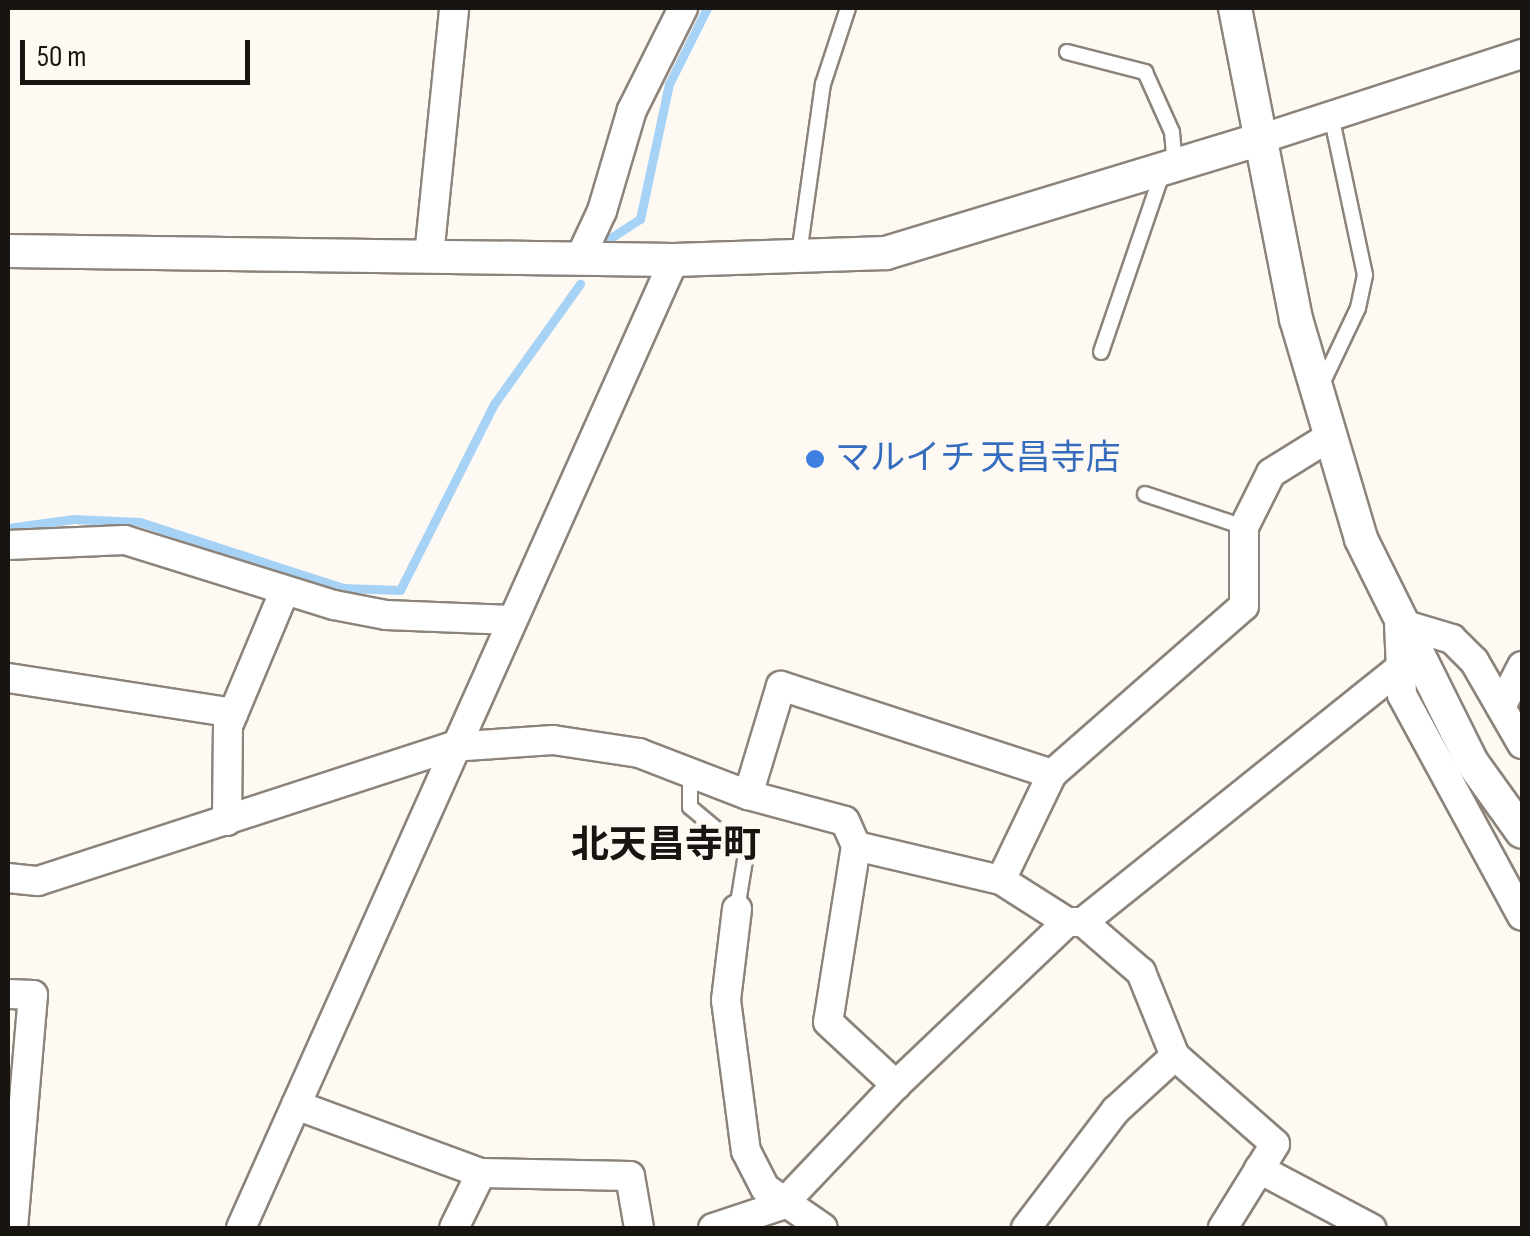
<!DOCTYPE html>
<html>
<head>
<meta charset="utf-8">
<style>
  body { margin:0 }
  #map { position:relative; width:1530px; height:1236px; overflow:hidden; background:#fff9f3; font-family:"Sofia Sans Condensed","Noto Sans JP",sans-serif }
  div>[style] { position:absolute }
  .stream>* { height:9px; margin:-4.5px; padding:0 4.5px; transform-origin:4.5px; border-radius:4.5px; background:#a6d2f6 }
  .roads { filter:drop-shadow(2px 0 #8c837b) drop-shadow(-2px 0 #8c837b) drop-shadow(0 2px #8c837b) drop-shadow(0 -2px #8c837b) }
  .service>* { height:14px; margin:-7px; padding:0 7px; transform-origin:7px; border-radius:7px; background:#fff }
  .minor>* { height:28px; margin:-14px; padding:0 14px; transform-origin:14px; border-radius:14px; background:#fff }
  .tertiary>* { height:32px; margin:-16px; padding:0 16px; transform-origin:16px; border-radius:16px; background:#fff }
  .dots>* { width:28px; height:28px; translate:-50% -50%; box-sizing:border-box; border:5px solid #fff9f3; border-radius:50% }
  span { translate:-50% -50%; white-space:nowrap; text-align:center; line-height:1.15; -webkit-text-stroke:10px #fff9f3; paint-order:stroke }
  .shop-label { font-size:35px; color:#366cbe }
  .left { translate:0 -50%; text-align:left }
  .neighbourhood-label { font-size:38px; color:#181511; font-weight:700 }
  .frame { position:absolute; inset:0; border:10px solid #181511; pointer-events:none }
  .scale { position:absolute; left:20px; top:40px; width:230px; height:45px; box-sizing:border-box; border:5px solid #181511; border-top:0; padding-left:12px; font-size:30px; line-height:35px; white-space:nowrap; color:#181511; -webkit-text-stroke:8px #fff9f3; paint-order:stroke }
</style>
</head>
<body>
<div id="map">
  <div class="stream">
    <i style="left:609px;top:239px;width:37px;rotate:-33deg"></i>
    <i style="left:640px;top:219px;width:138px;rotate:-77.9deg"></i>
    <i style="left:669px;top:84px;width:85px;rotate:-63.4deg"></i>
    <i style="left:8px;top:528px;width:66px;rotate:-7.9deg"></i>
    <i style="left:73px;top:519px;width:67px;rotate:2.6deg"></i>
    <i style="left:140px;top:522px;width:213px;rotate:18deg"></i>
    <i style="left:343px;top:588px;width:57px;rotate:2deg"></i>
    <i style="left:400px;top:590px;width:208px;rotate:-63.2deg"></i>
    <i style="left:494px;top:404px;width:148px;rotate:-54.4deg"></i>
  </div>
  <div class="roads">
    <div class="service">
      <i style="left:1067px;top:52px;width:81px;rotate:14.4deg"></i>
      <i style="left:1145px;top:72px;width:66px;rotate:65.8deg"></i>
      <i style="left:1172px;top:132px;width:32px;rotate:85deg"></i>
      <i style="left:799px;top:254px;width:172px;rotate:-82deg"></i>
      <i style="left:823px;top:84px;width:80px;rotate:-71.8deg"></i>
      <i style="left:1101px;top:352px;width:188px;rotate:-71.1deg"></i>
      <i style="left:1321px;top:386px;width:86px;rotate:-64.6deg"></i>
      <i style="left:1358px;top:308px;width:34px;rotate:-78deg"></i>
      <i style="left:1365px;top:275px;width:164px;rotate:-102deg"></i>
      <i style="left:1145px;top:494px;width:104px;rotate:18.4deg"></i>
      <i style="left:690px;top:773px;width:34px;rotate:90deg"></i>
      <i style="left:690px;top:807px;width:73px;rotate:40deg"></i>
      <i style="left:746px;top:854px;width:56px;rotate:99.3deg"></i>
    </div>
    <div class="minor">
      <i style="left:1257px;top:140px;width:279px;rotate:-18deg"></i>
      <i style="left:429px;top:256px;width:249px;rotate:-84.2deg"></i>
      <i style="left:580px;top:258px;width:52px;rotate:-64.9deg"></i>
      <i style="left:602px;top:211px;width:105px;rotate:-73.5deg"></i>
      <i style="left:632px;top:110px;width:114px;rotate:-63.4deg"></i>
      <i style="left:8px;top:545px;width:117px;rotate:-2.4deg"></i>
      <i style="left:125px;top:540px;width:219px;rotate:17.3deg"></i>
      <i style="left:334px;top:605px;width:53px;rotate:10.9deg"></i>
      <i style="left:386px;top:615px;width:125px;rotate:2.3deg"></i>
      <i style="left:8px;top:678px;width:228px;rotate:8.8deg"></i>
      <i style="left:1501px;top:707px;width:46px;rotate:-62.9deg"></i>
      <i style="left:1522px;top:744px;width:96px;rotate:-120deg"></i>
      <i style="left:1474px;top:661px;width:31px;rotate:-135deg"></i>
      <i style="left:1452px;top:639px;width:55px;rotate:-163.2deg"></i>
      <i style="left:1399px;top:623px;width:72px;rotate:87.6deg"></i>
      <i style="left:1402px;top:695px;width:251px;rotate:61.5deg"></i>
      <i style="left:748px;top:795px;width:114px;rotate:-73.2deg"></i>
      <i style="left:781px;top:686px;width:285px;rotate:18deg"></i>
      <i style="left:227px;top:821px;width:95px;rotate:-89.4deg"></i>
      <i style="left:228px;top:726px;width:145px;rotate:-67.3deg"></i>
      <i style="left:856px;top:846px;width:178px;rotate:99deg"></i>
      <i style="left:828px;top:1022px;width:93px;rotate:42.8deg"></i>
      <i style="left:8px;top:878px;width:30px;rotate:6deg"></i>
      <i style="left:38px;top:881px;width:434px;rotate:-18deg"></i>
      <i style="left:451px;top:747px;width:102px;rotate:-3.9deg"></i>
      <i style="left:553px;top:740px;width:87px;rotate:8.6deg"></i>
      <i style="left:639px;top:753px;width:117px;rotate:21.1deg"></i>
      <i style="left:748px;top:795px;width:100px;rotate:15deg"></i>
      <i style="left:845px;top:821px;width:27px;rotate:66deg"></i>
      <i style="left:856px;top:846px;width:149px;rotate:13.2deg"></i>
      <i style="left:1001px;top:880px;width:78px;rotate:32.5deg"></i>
      <i style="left:1067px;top:922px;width:16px"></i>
      <i style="left:1083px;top:922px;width:77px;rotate:40.8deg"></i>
      <i style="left:1141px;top:972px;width:91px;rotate:68deg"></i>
      <i style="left:1175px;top:1056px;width:133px;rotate:41.3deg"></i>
      <i style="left:1275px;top:1144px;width:99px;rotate:121.8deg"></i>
      <i style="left:1001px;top:880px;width:118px;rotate:-64.3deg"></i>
      <i style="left:1052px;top:774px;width:255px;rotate:-41.2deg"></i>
      <i style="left:1244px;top:606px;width:79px;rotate:-90deg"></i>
      <i style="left:1244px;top:527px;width:60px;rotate:-63.4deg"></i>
      <i style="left:1271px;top:473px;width:68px;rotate:-31.8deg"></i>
      <i style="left:737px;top:909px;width:92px;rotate:96.9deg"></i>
      <i style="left:726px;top:1000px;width:152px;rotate:82.5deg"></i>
      <i style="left:746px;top:1151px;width:42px;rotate:62.8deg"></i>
      <i style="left:765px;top:1188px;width:70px;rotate:34.6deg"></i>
      <i style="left:1083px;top:922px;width:403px;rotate:-38.7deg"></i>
      <i style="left:8px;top:994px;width:25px;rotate:2deg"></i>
      <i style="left:33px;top:995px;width:234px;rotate:94.9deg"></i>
      <i style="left:296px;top:1105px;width:197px;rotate:20.2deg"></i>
      <i style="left:481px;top:1173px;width:61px;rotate:116.1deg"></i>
      <i style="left:1259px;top:1169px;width:127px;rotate:27.8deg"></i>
      <i style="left:481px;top:1173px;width:149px;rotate:1.2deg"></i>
      <i style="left:630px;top:1176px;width:53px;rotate:80.2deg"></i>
      <i style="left:241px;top:1228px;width:1060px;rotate:-65.9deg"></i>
      <i style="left:713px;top:1228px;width:73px;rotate:-18.4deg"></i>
      <i style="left:782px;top:1205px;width:166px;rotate:-46.5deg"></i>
      <i style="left:896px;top:1085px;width:236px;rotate:-43.6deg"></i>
      <i style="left:1026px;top:1228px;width:148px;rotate:-52.7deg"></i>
      <i style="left:1116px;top:1110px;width:80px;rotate:-42.5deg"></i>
    </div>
    <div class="tertiary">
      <i style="left:1235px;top:8px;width:317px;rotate:78.9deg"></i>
      <i style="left:1296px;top:319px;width:229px;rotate:73.5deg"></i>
      <i style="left:1361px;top:539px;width:248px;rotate:63.6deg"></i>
      <i style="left:1471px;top:761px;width:87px;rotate:54.3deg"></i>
      <i style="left:8px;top:251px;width:666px;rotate:0.77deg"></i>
      <i style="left:674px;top:260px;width:212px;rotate:-1.9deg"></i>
      <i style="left:886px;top:253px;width:388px;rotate:-16.9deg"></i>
    </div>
  </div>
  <div class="dots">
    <i style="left:815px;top:459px;background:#3f7fe0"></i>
  </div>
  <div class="shop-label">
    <span class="left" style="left:835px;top:459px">マルイチ 天昌寺店</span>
  </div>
  <div class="neighbourhood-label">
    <span style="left:666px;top:846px">北天昌寺町</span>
  </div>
  <div class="frame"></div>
  <div class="scale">50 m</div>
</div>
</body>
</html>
